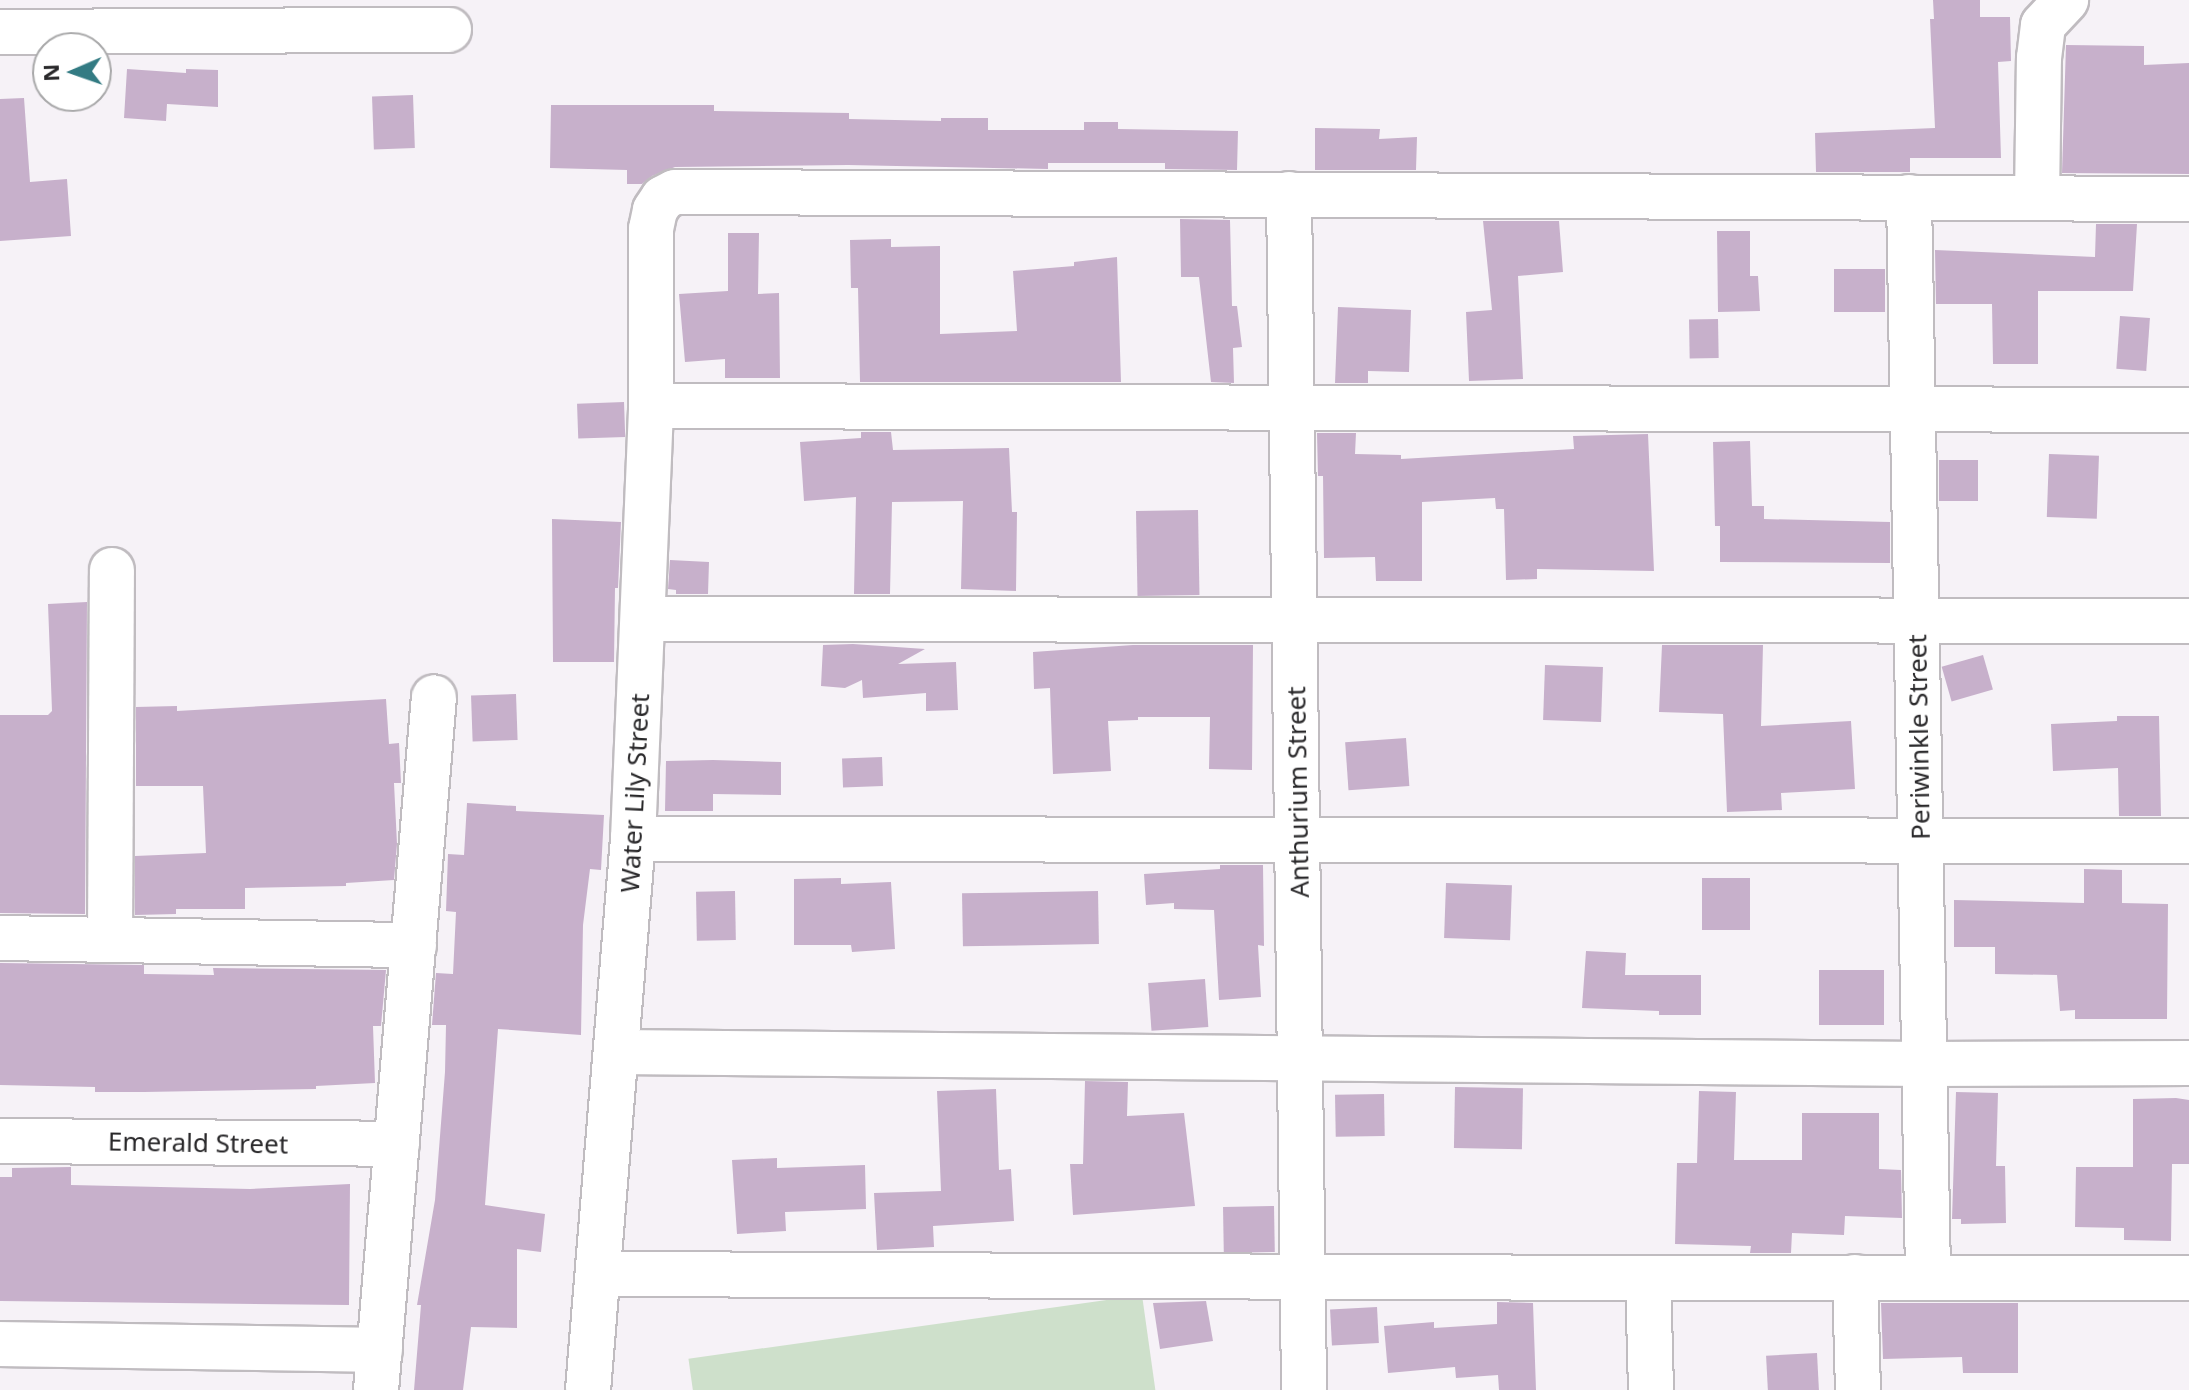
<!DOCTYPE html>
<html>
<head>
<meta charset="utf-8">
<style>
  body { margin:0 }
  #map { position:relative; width:2189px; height:1390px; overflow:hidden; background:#f6f2f7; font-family:"Noto Sans",sans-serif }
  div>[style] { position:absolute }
  .green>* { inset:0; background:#cee0cb; transform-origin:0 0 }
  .building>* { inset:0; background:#c7b0cb; transform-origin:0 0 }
  .roads { filter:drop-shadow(2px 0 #c0bcc0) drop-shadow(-2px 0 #c0bcc0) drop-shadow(0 2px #c0bcc0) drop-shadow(0 -2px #c0bcc0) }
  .minor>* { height:44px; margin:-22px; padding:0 22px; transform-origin:22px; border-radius:22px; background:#fff }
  span { translate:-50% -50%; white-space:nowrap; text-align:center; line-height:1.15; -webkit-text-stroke:7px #fff; paint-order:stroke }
  .street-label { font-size:26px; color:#29282a }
  .north { position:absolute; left:32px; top:32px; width:80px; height:80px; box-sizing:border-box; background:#fff; border:2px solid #a9a9aa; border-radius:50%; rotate:268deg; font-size:22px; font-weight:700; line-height:32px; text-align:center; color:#29282a }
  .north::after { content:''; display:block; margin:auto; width:28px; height:36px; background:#337b83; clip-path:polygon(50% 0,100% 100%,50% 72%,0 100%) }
</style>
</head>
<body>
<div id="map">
  <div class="green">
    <i style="left:1142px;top:1295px;width:96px;height:458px;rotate:82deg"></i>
  </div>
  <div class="building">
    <i style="clip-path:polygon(1933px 0,1980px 0,1980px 17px,2010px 17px,2011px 61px,1998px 62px,2001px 158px,1910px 158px,1910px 172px,1816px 172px,1815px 133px,1935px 128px,1930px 19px,1934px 19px)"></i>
    <i style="clip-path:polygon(2066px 45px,2144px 46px,2144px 65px,2189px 63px,2189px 174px,2062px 173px)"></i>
    <i style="clip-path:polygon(127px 69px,186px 73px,186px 69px,218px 70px,218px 107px,167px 104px,166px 121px,124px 118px)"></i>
    <i style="left:413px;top:95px;width:53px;height:41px;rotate:88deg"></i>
    <i style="clip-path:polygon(24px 98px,30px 182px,67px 179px,71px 236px,0 241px,0 99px)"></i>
    <i style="clip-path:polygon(551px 105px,714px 105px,714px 111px,849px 113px,849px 119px,941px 121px,941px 118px,988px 118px,988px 130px,1084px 130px,1084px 122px,1118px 122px,1118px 129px,1238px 131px,1237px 170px,1165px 169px,1165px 163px,1048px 163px,1048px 169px,848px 165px,675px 167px,652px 176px,642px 184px,627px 184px,627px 170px,550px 168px)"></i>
    <i style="clip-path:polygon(1315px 128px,1380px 129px,1379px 139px,1417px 137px,1416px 170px,1315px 170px)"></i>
    <i style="clip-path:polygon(1180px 219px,1230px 220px,1232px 306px,1237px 306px,1242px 347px,1233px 348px,1234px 383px,1211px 382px,1199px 277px,1181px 277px)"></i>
    <i style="clip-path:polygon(1483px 221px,1559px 221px,1563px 272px,1518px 276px,1523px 379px,1469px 381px,1466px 312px,1492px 310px)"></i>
    <i style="clip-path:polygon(2096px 224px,2137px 224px,2133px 291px,2038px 291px,2038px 364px,1993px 364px,1992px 304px,1936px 304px,1935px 250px,2095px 257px)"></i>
    <i style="clip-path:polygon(1717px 231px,1750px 231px,1750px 276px,1758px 276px,1760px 311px,1718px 312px)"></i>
    <i style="clip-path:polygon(728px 233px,759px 233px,758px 294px,779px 293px,780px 378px,725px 378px,725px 359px,685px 362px,679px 294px,728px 291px)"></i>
    <i style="clip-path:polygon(891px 239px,891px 247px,940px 246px,940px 334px,1017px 331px,1013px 271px,1074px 266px,1074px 262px,1117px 257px,1121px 382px,860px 382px,858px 288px,851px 288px,850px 240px)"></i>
    <i style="left:1834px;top:269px;width:51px;height:43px"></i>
    <i style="clip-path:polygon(1338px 307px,1411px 310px,1409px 372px,1368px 371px,1368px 383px,1335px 383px)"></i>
    <i style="left:2120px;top:316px;width:30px;height:53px;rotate:4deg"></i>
    <i style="left:1718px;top:319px;width:39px;height:29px;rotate:89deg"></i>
    <i style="left:624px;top:402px;width:35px;height:47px;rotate:88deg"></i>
    <i style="clip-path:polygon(861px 432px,891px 432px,893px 450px,1009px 448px,1012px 512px,1017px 512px,1016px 591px,961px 589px,963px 501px,892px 502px,890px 594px,854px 594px,856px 497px,804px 501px,800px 442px,861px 438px)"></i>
    <i style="clip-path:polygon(1317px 433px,1356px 433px,1355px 454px,1401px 455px,1401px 459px,1574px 449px,1573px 436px,1648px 434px,1654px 571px,1537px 569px,1537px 579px,1506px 580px,1504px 509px,1496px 509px,1495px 498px,1422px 502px,1422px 581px,1376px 581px,1375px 557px,1324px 558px,1323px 476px,1318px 476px)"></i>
    <i style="clip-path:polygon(1750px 441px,1752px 506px,1764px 506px,1764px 519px,1890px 522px,1890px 563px,1720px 562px,1720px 526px,1715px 526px,1713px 442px)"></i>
    <i style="left:2049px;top:454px;width:50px;height:63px;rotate:2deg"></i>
    <i style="left:1939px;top:460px;width:39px;height:41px"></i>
    <i style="left:1198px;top:510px;width:85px;height:62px;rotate:89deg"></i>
    <i style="clip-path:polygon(552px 519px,621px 522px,618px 588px,615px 588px,614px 662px,553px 662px)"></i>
    <i style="clip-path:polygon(670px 560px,709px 562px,708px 594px,676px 594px,676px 590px,668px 589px)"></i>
    <i style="clip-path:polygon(87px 602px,85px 914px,0 913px,0 715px,48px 715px,52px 711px,48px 604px)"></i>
    <i style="clip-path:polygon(853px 644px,925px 649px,898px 664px,956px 662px,958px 710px,926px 711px,926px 693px,863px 698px,862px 680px,845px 688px,821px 686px,823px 645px)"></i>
    <i style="clip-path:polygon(1133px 645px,1253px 645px,1252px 770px,1209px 769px,1210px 717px,1138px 717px,1138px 720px,1108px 721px,1111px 771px,1053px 774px,1050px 688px,1034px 689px,1033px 652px)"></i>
    <i style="clip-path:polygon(1662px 645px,1763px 645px,1761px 726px,1851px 721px,1855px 789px,1781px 793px,1782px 810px,1727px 812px,1723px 714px,1659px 712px)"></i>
    <i style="left:1983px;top:655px;width:36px;height:43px;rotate:74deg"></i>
    <i style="left:1545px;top:665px;width:58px;height:55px;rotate:2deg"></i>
    <i style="left:516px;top:694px;width:46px;height:45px;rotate:88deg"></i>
    <i style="clip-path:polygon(386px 699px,389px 744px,399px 743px,401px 783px,394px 783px,397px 844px,394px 880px,346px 883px,346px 886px,245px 888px,245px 909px,176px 909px,176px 914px,135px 915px,135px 856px,206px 853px,203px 786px,136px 786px,136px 707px,177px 706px,177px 711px)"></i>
    <i style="clip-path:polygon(2117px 716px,2159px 716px,2161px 816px,2119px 816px,2118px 768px,2053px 771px,2051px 724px,2117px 721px)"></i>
    <i style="left:1406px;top:738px;width:48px;height:61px;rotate:86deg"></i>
    <i style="left:882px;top:757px;width:29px;height:40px;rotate:88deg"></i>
    <i style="clip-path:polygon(713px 760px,781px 762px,781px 795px,713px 794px,713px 811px,665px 811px,666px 761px)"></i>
    <i style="clip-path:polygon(467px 803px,516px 806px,516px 811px,604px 815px,601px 870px,590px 869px,583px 925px,581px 1035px,498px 1029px,485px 1205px,545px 1214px,541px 1252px,517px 1249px,517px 1328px,471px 1327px,463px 1390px,414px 1390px,421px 1305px,417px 1305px,435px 1200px,445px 1072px,446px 1025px,432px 1025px,436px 973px,453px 974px,456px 912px,446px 911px,448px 854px,464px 855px)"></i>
    <i style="clip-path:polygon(1220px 865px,1263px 865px,1264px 946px,1258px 945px,1261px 997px,1219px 1000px,1214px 910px,1174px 909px,1174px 903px,1146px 905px,1144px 874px,1220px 869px)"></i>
    <i style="clip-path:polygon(2084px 869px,2122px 870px,2122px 903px,2168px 904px,2167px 1019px,2075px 1019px,2075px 1010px,2060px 1011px,2057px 975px,1995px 974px,1995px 947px,1954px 947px,1954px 900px,2084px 903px)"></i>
    <i style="clip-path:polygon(841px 878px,841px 884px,891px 882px,895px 949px,852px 952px,851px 945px,794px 945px,794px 879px)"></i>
    <i style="left:1702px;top:878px;width:48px;height:52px"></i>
    <i style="left:1446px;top:883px;width:66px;height:55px;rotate:2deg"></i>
    <i style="left:735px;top:891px;width:49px;height:39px;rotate:89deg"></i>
    <i style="left:1098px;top:891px;width:53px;height:136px;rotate:89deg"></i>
    <i style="clip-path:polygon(1586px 951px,1626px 953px,1625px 975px,1701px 975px,1701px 1015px,1659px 1015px,1659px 1011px,1582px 1008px)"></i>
    <i style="clip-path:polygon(0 963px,144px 965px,144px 974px,214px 975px,213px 968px,386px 970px,381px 1026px,373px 1026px,375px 1083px,316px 1086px,316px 1089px,144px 1092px,95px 1092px,95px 1087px,0 1085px)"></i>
    <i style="left:1819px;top:970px;width:65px;height:55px"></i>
    <i style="left:1205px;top:979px;width:48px;height:57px;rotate:86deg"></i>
    <i style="clip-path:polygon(1085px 1081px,1128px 1082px,1127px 1116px,1184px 1113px,1195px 1206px,1073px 1215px,1070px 1164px,1083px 1164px)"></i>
    <i style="left:1455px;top:1087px;width:68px;height:61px;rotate:1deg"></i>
    <i style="clip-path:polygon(996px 1089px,999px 1170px,1011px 1169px,1014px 1221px,933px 1226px,934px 1247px,877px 1250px,874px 1193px,941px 1191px,937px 1091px)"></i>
    <i style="clip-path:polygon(1699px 1091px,1736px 1092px,1734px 1160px,1802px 1160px,1802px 1113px,1879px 1113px,1879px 1169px,1901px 1170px,1902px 1218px,1845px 1216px,1844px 1235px,1792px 1233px,1791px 1253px,1750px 1253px,1751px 1246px,1675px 1244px,1677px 1163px,1697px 1163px)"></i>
    <i style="clip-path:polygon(1956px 1092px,1998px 1093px,1996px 1166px,2005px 1166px,2006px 1223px,1961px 1224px,1961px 1219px,1952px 1219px)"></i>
    <i style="left:1384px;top:1094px;width:42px;height:49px;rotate:89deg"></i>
    <i style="clip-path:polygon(2176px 1098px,2189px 1100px,2189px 1164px,2172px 1164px,2171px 1241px,2124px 1240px,2124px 1228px,2075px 1227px,2076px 1167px,2133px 1167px,2133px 1099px)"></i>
    <i style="clip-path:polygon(777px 1158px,777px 1168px,865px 1165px,866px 1209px,785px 1212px,786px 1231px,737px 1234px,732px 1160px)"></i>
    <i style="clip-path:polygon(71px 1167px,71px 1185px,250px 1189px,350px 1184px,349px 1305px,0 1301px,0 1177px,12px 1177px,12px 1168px)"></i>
    <i style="left:1274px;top:1206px;width:46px;height:51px;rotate:89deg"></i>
    <i style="clip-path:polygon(1206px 1301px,1213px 1341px,1160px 1349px,1153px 1303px)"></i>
    <i style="clip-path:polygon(1497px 1302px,1533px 1303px,1536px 1390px,1499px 1390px,1498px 1375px,1456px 1378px,1455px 1367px,1388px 1373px,1384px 1326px,1434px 1322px,1434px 1328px,1497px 1324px)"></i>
    <i style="clip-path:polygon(1881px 1303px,2018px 1303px,2018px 1373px,1963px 1373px,1962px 1357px,1883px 1359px)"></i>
    <i style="left:1377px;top:1307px;width:36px;height:47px;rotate:87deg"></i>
    <i style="left:1817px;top:1353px;width:37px;height:51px;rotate:87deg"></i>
  </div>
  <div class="roads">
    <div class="minor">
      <i style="left:0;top:32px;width:449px;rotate:-0.3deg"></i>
      <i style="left:1289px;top:194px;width:1196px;rotate:89.28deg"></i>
      <i style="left:1909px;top:197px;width:1081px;rotate:88.99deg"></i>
      <i style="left:2037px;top:198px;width:140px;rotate:-89.2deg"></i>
      <i style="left:2039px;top:58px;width:33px;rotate:-83deg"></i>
      <i style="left:2043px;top:25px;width:34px;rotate:-47deg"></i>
      <i style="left:651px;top:406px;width:1538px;rotate:0.15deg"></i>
      <i style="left:645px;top:619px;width:1544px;rotate:0.07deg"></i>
      <i style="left:633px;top:839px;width:1556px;rotate:0.07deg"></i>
      <i style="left:0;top:938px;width:414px;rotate:1deg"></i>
      <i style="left:110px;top:940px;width:370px;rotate:-89.7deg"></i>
      <i style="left:616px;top:1052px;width:1309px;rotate:0.53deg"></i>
      <i style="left:1925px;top:1064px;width:264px;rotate:-0.2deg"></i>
      <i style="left:0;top:1141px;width:397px;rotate:0.4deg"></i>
      <i style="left:598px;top:1274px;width:1050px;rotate:0.22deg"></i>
      <i style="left:1855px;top:1277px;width:113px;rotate:88.5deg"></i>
      <i style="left:0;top:1344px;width:380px;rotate:0.9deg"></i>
      <i style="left:376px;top:1390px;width:695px;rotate:-85.22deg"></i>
      <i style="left:588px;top:1390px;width:553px;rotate:-85.33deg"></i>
      <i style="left:633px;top:839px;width:433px;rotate:-87.6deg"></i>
      <i style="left:651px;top:406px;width:177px;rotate:-90deg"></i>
      <i style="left:651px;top:229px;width:19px;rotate:-78deg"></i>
      <i style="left:655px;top:210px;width:14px;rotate:-56deg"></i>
      <i style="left:663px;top:198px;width:13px;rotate:-27deg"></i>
      <i style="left:675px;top:192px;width:18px"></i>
      <i style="left:693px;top:192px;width:1496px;rotate:0.27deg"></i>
      <i style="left:1651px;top:1390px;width:112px;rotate:-91.5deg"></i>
      <i style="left:1648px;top:1278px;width:541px"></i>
    </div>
  </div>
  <div class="street-label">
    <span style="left:1919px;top:737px;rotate:-91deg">Periwinkle Street</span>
    <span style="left:1298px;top:792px;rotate:-91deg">Anthurium Street</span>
    <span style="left:635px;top:793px;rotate:-87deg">Water Lily Street</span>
    <span style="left:198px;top:1143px;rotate:1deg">Emerald Street</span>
  </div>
  <div class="north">N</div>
</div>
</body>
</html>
